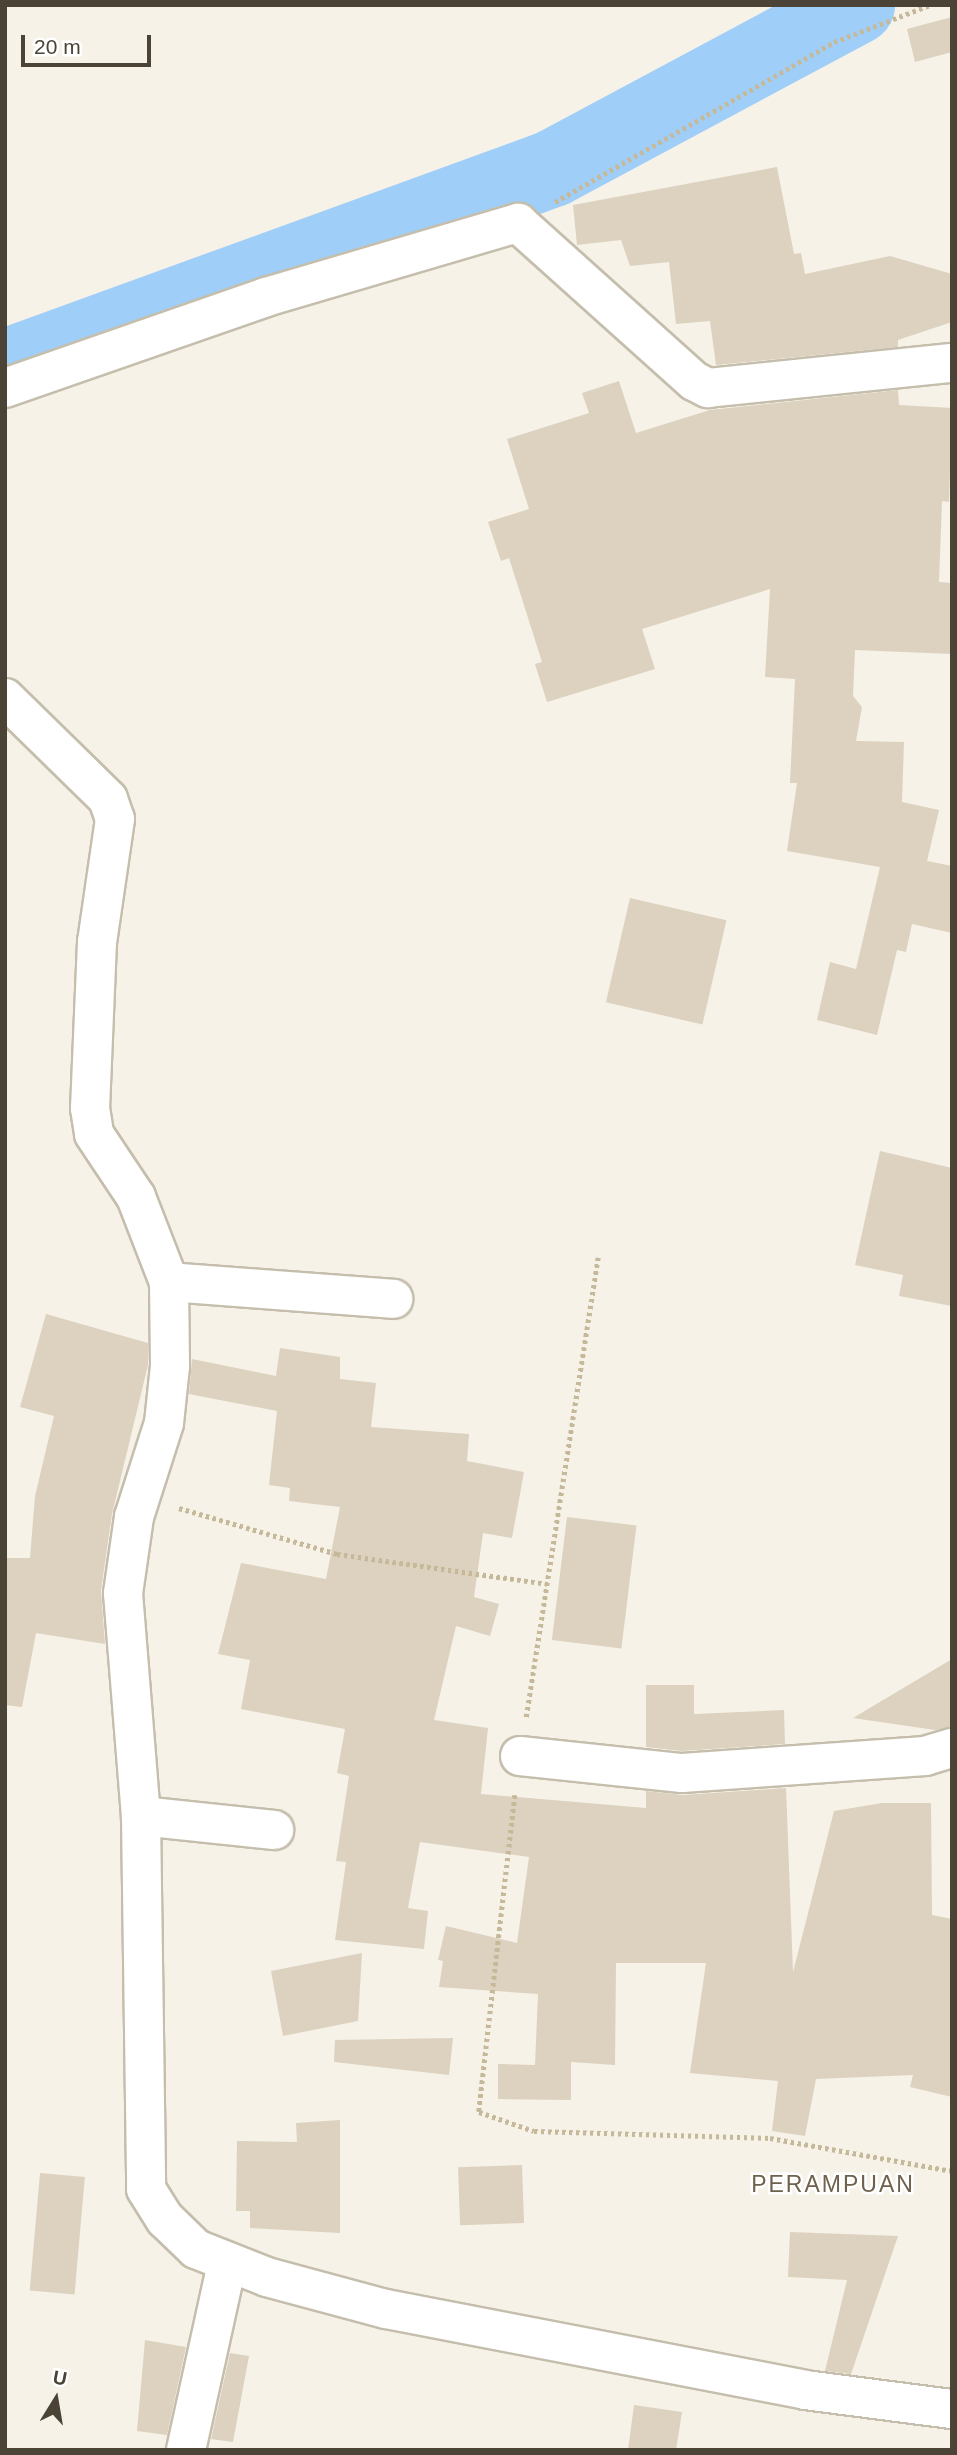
<!DOCTYPE html>
<html>
<head>
<meta charset="utf-8">
<style>
  body { margin:0 }
  #map { position:relative; width:957px; height:2455px; overflow:hidden; background:#f6f2e8; font-family:Arial,sans-serif }
  div>[style] { position:absolute }
  .river>* { height:77px; margin:-38.5px; padding:0 38.5px; transform-origin:38.5px; border-radius:38.5px; background:#9fcef8 }
  .building>* { inset:0; background:#dcd2bf; transform-origin:0 0 }
  .path>* { height:4.5px; margin-top:-2.25px; transform-origin:0; background:repeating-linear-gradient(90deg,#c6b999 0 3.5px,transparent 0 7px) }
  .roads { filter:drop-shadow(2px 0 #c5beac) drop-shadow(-2px 0 #c5beac) drop-shadow(0 2px #c5beac) drop-shadow(0 -2px #c5beac) }
  .minor>* { height:38px; margin:-19px; padding:0 19px; transform-origin:19px; border-radius:19px; background:#fff }
  span { translate:-50% -50%; white-space:nowrap; text-align:center; line-height:1.15; -webkit-text-stroke:5px #fff; paint-order:stroke }
  .quarter-label { font-size:23px; color:#6e624c; letter-spacing:2px }
  .frame { position:absolute; inset:0; border:7px solid #4a4336; pointer-events:none }
  .north { position:absolute; left:21px; top:2364px; width:70px; height:70px; -webkit-text-stroke:5px #fff; paint-order:stroke; rotate:11deg; font-size:19px; font-weight:700; line-height:28px; text-align:center; color:#4a4336 }
  .north::after { content:''; display:block; margin:auto; width:24px; height:32px; background:#4a4336; clip-path:polygon(50% 0,100% 100%,50% 72%,0 100%) }
  .scale { position:absolute; left:21px; top:35px; width:130px; height:32px; box-sizing:border-box; border:4px solid #4a4336; border-top:0; padding-left:9px; font-size:21px; line-height:24px; white-space:nowrap; color:#4a4336; -webkit-text-stroke:5px #fff; paint-order:stroke }
</style>
</head>
<body>
<div id="map">
  <div class="river">
    <i style="left:5px;top:367px;width:582px;rotate:-19.99deg"></i>
    <i style="left:552px;top:168px;width:345px;rotate:-28.2deg"></i>
  </div>
  <div class="building">
    <i style="clip-path:polygon(952px 17px,952px 52px,915px 62px,907px 29px)"></i>
    <i style="clip-path:polygon(777px 167px,794px 254px,801px 253px,805px 274px,890px 256px,952px 274px,952px 322px,898px 340px,898px 347px,716px 365px,710px 321px,676px 324px,669px 262px,630px 266px,621px 240px,577px 245px,573px 205px)"></i>
    <i style="clip-path:polygon(619px 381px,636px 433px,710px 410px,898px 390px,899px 405px,952px 408px,949px 502px,942px 501px,939px 582px,952px 583px,952px 654px,855px 650px,853px 696px,862px 707px,856px 741px,904px 742px,902px 802px,939px 810px,927px 861px,952px 866px,952px 933px,912px 924px,906px 952px,897px 950px,877px 1035px,817px 1020px,830px 962px,856px 969px,880px 867px,787px 851px,797px 783px,790px 783px,795px 679px,765px 677px,770px 589px,642px 629px,655px 669px,547px 702px,535px 664px,542px 662px,509px 558px,501px 561px,488px 522px,529px 509px,507px 439px,589px 413px,582px 393px)"></i>
    <i style="left:630px;top:898px;width:99px;height:107px;rotate:13deg"></i>
    <i style="clip-path:polygon(880px 1151px,952px 1168px,952px 1306px,899px 1296px,903px 1275px,855px 1265px)"></i>
    <i style="clip-path:polygon(46px 1314px,148px 1343px,148px 1365px,112px 1514px,101px 1590px,105px 1644px,36px 1633px,22px 1707px,5px 1705px,5px 1558px,30px 1558px,35px 1496px,54px 1416px,20px 1407px)"></i>
    <i style="clip-path:polygon(280px 1348px,340px 1357px,340px 1379px,376px 1383px,371px 1427px,469px 1434px,467px 1461px,524px 1472px,512px 1538px,483px 1533px,474px 1597px,499px 1604px,490px 1636px,456px 1626px,434px 1720px,488px 1728px,481px 1794px,646px 1808px,646px 1791px,683px 1795px,786px 1788px,793px 1972px,834px 1811px,882px 1803px,931px 1803px,932px 1915px,952px 1919px,952px 2097px,910px 2087px,913px 2075px,816px 2079px,805px 2136px,772px 2131px,778px 2081px,690px 2073px,706px 1963px,616px 1963px,615px 2065px,571px 2062px,571px 2100px,498px 2099px,498px 2064px,535px 2065px,538px 1994px,439px 1987px,443px 1961px,438px 1960px,446px 1926px,517px 1943px,529px 1857px,420px 1842px,408px 1908px,428px 1911px,424px 1949px,335px 1940px,346px 1862px,336px 1861px,349px 1776px,337px 1773px,345px 1729px,241px 1709px,250px 1660px,218px 1654px,241px 1563px,326px 1579px,340px 1507px,289px 1501px,290px 1488px,269px 1485px,277px 1411px,189px 1394px,192px 1359px,276px 1376px)"></i>
    <i style="left:567px;top:1517px;width:70px;height:124px;rotate:7deg"></i>
    <i style="clip-path:polygon(952px 1659px,952px 1727px,935px 1730px,853px 1718px)"></i>
    <i style="clip-path:polygon(646px 1685px,694px 1685px,694px 1714px,784px 1710px,785px 1744px,682px 1751px,646px 1747px)"></i>
    <i style="clip-path:polygon(362px 1953px,358px 2021px,283px 2036px,271px 1971px)"></i>
    <i style="clip-path:polygon(453px 2038px,449px 2075px,334px 2062px,335px 2040px)"></i>
    <i style="clip-path:polygon(340px 2120px,340px 2233px,250px 2228px,250px 2211px,236px 2211px,237px 2141px,297px 2142px,296px 2123px)"></i>
    <i style="left:522px;top:2165px;width:58px;height:64px;rotate:88deg"></i>
    <i style="left:40px;top:2173px;width:45px;height:118px;rotate:5deg"></i>
    <i style="clip-path:polygon(790px 2232px,898px 2236px,851px 2374px,825px 2371px,847px 2280px,788px 2277px)"></i>
    <i style="clip-path:polygon(145px 2340px,186px 2347px,167px 2435px,137px 2431px)"></i>
    <i style="clip-path:polygon(230px 2353px,249px 2356px,233px 2442px,211px 2439px)"></i>
    <i style="clip-path:polygon(634px 2405px,682px 2412px,676px 2450px,628px 2450px)"></i>
  </div>
  <div class="path">
    <i style="left:555px;top:202px;width:322px;rotate:-29.8deg"></i>
    <i style="left:834px;top:42px;width:103px;rotate:-21.1deg"></i>
    <i style="left:179px;top:1508px;width:165px;rotate:16.2deg"></i>
    <i style="left:337px;top:1554px;width:212px;rotate:8.1deg"></i>
    <i style="left:526px;top:1717px;width:465px;rotate:-81.1deg"></i>
    <i style="left:515px;top:1795px;width:319px;rotate:96.5deg"></i>
    <i style="left:479px;top:2112px;width:58px;rotate:19.1deg"></i>
    <i style="left:534px;top:2131px;width:236px;rotate:1.7deg"></i>
    <i style="left:770px;top:2138px;width:185px;rotate:10.3deg"></i>
  </div>
  <div class="roads">
    <div class="minor">
      <i style="left:5px;top:388px;width:276px;rotate:-19.2deg"></i>
      <i style="left:266px;top:297px;width:263px;rotate:-16.4deg"></i>
      <i style="left:518px;top:223px;width:237px;rotate:41.9deg"></i>
      <i style="left:694px;top:381px;width:16px;rotate:27deg"></i>
      <i style="left:708px;top:388px;width:245px;rotate:-5.9deg"></i>
      <i style="left:5px;top:698px;width:144px;rotate:44.4deg"></i>
      <i style="left:108px;top:799px;width:21px;rotate:71deg"></i>
      <i style="left:115px;top:819px;width:124px;rotate:98.3deg"></i>
      <i style="left:97px;top:942px;width:166px;rotate:92.4deg"></i>
      <i style="left:90px;top:1108px;width:26px;rotate:81deg"></i>
      <i style="left:94px;top:1134px;width:76px;rotate:56.3deg"></i>
      <i style="left:136px;top:1197px;width:91px;rotate:68.8deg"></i>
      <i style="left:169px;top:1282px;width:84px;rotate:89.3deg"></i>
      <i style="left:170px;top:1366px;width:57px;rotate:96deg"></i>
      <i style="left:164px;top:1423px;width:99px;rotate:107.7deg"></i>
      <i style="left:134px;top:1517px;width:77px;rotate:98.2deg"></i>
      <i style="left:123px;top:1593px;width:224px;rotate:85.4deg"></i>
      <i style="left:141px;top:1816px;width:373px;rotate:89.2deg"></i>
      <i style="left:146px;top:2189px;width:36px;rotate:58deg"></i>
      <i style="left:165px;top:2219px;width:43px;rotate:44.1deg"></i>
      <i style="left:196px;top:2249px;width:76px;rotate:21.5deg"></i>
      <i style="left:267px;top:2277px;width:123px;rotate:15.1deg"></i>
      <i style="left:386px;top:2309px;width:427px;rotate:10.9deg"></i>
      <i style="left:805px;top:2390px;width:148px;rotate:7.4deg"></i>
      <i style="left:169px;top:1282px;width:225px;rotate:4.3deg"></i>
      <i style="left:520px;top:1756px;width:163px;rotate:6deg"></i>
      <i style="left:682px;top:1773px;width:244px;rotate:-4deg"></i>
      <i style="left:925px;top:1756px;width:28px;rotate:-17deg"></i>
      <i style="left:141px;top:1816px;width:134px;rotate:6deg"></i>
      <i style="left:186px;top:2450px;width:191px;rotate:-77.6deg"></i>
    </div>
  </div>
  <div class="quarter-label">
    <span style="left:833px;top:2184px">PERAMPUAN</span>
  </div>
  <div class="frame"></div>
  <div class="north">U</div>
  <div class="scale">20 m</div>
</div>
</body>
</html>
